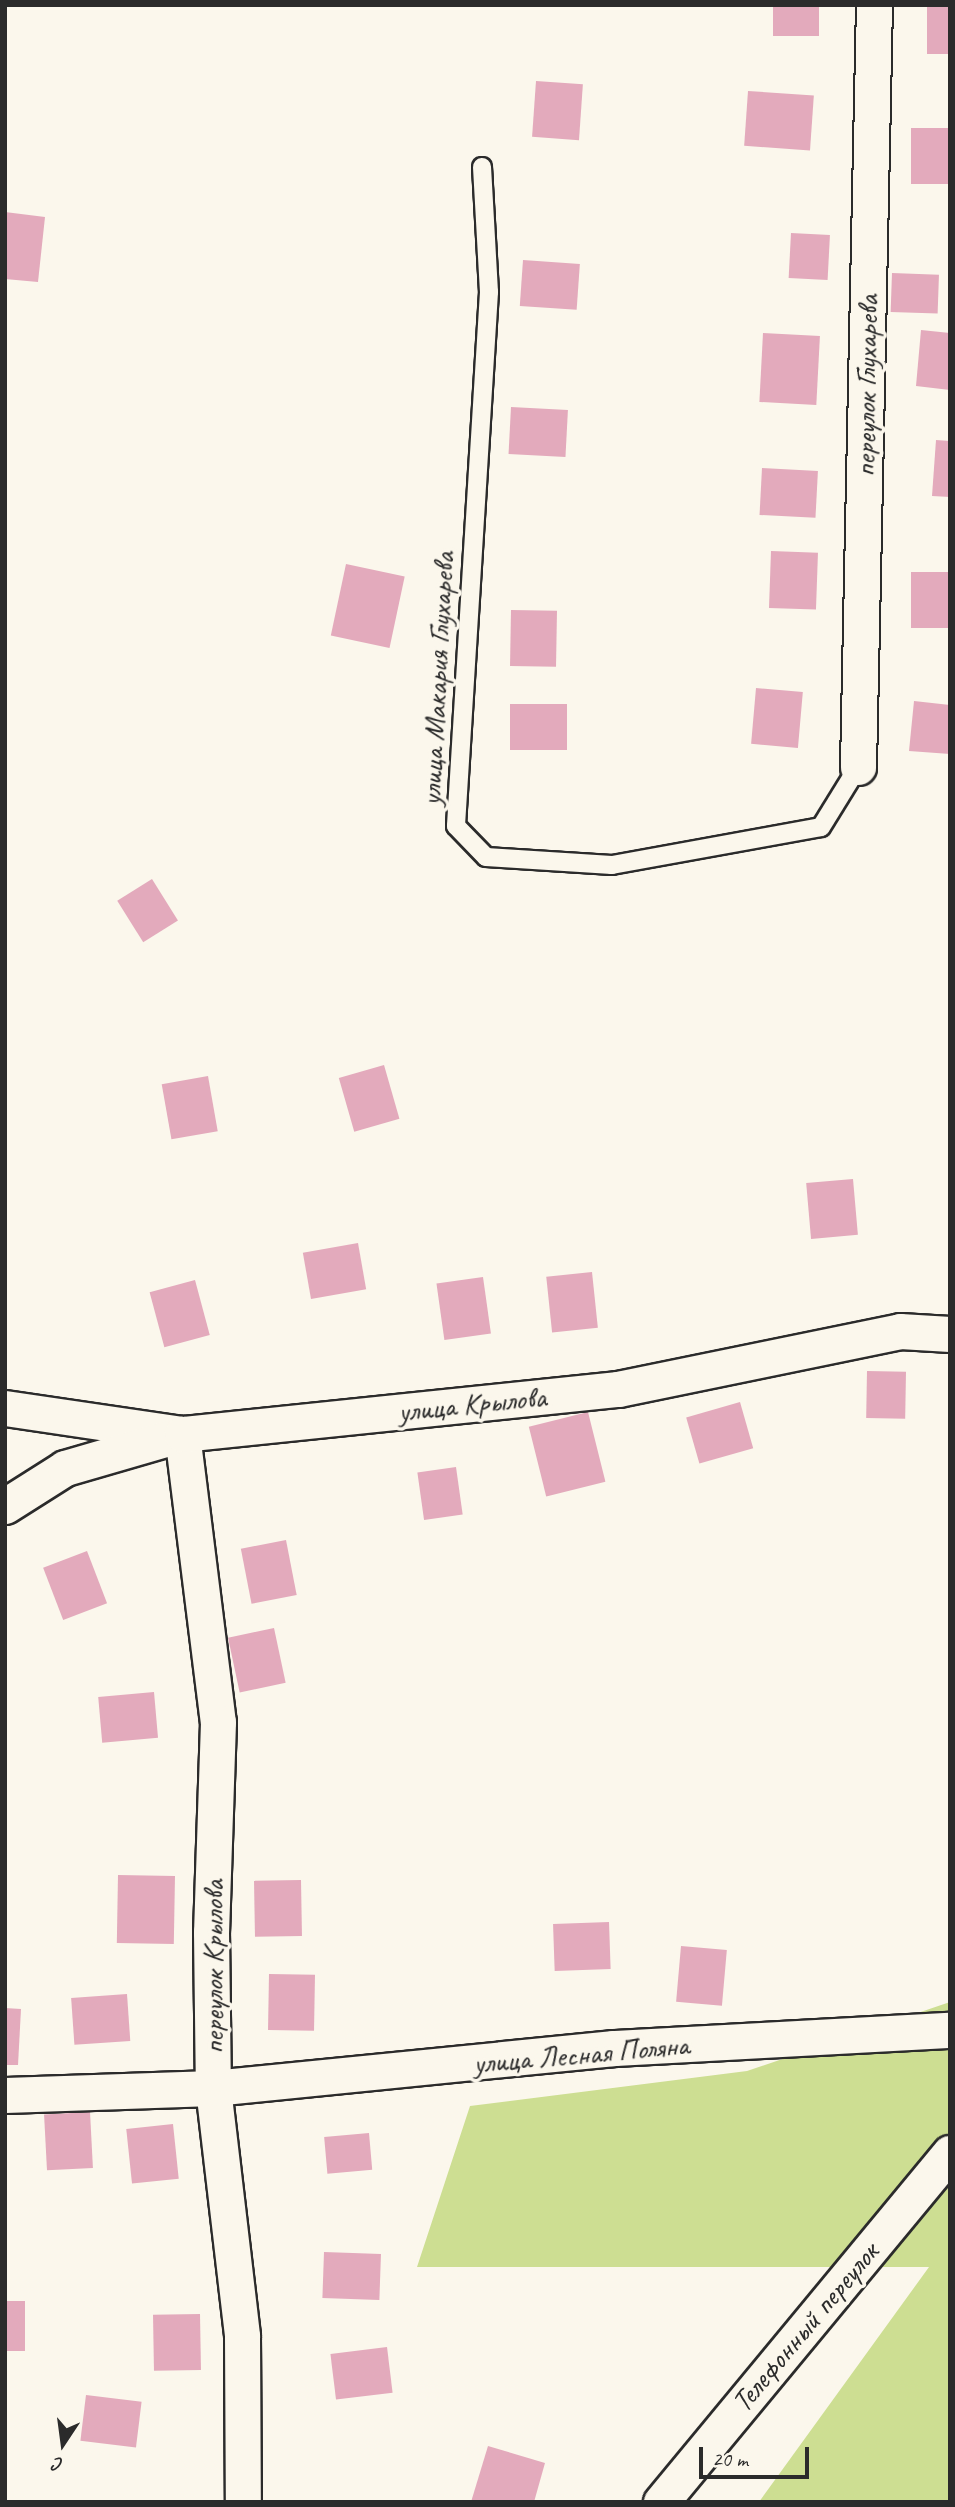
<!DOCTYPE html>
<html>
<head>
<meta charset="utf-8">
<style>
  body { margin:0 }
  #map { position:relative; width:955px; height:2507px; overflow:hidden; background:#fbf7ec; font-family:Caveat,sans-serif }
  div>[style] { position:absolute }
  .green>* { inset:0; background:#cdde92 }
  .building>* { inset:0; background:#e3aabc; transform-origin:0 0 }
  .roads { filter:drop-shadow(2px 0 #2b2b2b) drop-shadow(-2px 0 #2b2b2b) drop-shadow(0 2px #2b2b2b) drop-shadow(0 -2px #2b2b2b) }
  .service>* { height:18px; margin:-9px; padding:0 9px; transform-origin:9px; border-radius:9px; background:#fbf7ec }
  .minor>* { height:35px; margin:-17.5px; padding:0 17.5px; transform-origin:17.5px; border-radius:17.5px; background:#fbf7ec }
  span { translate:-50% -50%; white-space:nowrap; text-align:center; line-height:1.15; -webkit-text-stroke:7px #fbf7ec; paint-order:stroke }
  .street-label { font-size:30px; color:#2b2b2b }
  .frame { position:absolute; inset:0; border:7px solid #2b2b2b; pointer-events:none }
  .north { position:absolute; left:28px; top:2409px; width:70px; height:70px; -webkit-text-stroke:5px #fbf7ec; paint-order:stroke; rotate:193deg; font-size:19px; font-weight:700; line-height:28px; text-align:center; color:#2b2b2b }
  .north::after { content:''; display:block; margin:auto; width:24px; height:32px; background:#2b2b2b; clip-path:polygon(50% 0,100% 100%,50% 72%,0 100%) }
  .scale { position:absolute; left:699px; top:2447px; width:110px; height:32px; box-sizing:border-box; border:4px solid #2b2b2b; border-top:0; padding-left:9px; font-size:21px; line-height:24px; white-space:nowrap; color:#2b2b2b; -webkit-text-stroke:5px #fbf7ec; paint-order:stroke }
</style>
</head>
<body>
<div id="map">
  <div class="green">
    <i style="clip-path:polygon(950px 2002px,950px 2502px,759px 2502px,929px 2267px,417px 2267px,470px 2106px,747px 2071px)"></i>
  </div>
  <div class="building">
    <i style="left:773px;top:5px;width:46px;height:31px"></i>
    <i style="left:927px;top:5px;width:23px;height:49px"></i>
    <i style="left:536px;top:81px;width:47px;height:56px;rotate:4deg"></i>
    <i style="left:748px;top:91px;width:66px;height:55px;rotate:4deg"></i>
    <i style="left:911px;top:128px;width:39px;height:56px"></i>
    <i style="clip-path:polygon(5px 212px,45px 217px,38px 282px,5px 279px)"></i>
    <i style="left:791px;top:233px;width:39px;height:45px;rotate:3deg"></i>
    <i style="left:523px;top:260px;width:57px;height:46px;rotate:4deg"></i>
    <i style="left:892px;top:273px;width:47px;height:39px;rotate:2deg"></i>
    <i style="clip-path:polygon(921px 330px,950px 333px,950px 390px,916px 386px)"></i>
    <i style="left:763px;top:333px;width:57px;height:69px;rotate:3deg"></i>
    <i style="left:511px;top:407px;width:57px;height:47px;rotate:3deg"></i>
    <i style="clip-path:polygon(936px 440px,950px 441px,950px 497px,932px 496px)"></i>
    <i style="left:762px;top:468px;width:56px;height:47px;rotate:3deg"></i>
    <i style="left:771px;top:551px;width:47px;height:57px;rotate:2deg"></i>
    <i style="left:346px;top:564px;width:60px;height:73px;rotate:12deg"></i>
    <i style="left:950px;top:572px;width:56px;height:39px;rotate:90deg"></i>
    <i style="left:511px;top:610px;width:46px;height:56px;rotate:1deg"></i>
    <i style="left:756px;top:688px;width:47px;height:56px;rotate:5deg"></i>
    <i style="clip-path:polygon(914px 701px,950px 705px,950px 754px,909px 751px)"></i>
    <i style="left:567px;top:704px;width:46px;height:57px;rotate:90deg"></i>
    <i style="left:152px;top:879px;width:49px;height:41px;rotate:58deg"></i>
    <i style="left:384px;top:1065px;width:56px;height:47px;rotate:74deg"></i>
    <i style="left:208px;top:1076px;width:56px;height:47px;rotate:80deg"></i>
    <i style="left:853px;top:1179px;width:56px;height:47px;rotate:85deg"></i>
    <i style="left:358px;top:1243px;width:47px;height:56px;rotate:80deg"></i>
    <i style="left:592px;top:1272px;width:56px;height:46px;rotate:84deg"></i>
    <i style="left:483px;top:1277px;width:57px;height:47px;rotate:82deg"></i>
    <i style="left:195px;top:1280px;width:57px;height:47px;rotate:75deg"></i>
    <i style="left:867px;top:1371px;width:39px;height:47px;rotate:1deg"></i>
    <i style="left:740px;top:1402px;width:48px;height:56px;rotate:74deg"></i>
    <i style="left:588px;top:1412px;width:72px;height:61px;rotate:76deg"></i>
    <i style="left:456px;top:1467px;width:48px;height:39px;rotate:82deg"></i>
    <i style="left:286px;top:1540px;width:56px;height:46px;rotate:79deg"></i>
    <i style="left:87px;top:1551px;width:56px;height:47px;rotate:69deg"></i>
    <i style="left:274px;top:1628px;width:56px;height:47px;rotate:78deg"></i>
    <i style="left:154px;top:1692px;width:46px;height:56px;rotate:85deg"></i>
    <i style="left:118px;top:1875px;width:57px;height:68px;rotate:1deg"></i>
    <i style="left:301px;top:1880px;width:56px;height:47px;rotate:89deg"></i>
    <i style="left:609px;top:1922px;width:47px;height:56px;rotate:88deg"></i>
    <i style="left:681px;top:1946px;width:46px;height:56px;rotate:5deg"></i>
    <i style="left:269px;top:1974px;width:46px;height:56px;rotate:1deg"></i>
    <i style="left:127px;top:1994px;width:47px;height:56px;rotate:86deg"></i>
    <i style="clip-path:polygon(5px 2008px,21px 2009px,18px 2065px,5px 2065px)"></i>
    <i style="left:90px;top:2112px;width:56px;height:46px;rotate:87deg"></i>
    <i style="left:173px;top:2124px;width:55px;height:47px;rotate:84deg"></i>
    <i style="left:369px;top:2133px;width:37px;height:45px;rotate:85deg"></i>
    <i style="left:324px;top:2252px;width:57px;height:46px;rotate:2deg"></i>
    <i style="left:5px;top:2301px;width:20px;height:50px"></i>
    <i style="left:200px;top:2314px;width:56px;height:47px;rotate:89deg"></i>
    <i style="left:387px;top:2347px;width:46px;height:57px;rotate:83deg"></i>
    <i style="left:86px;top:2395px;width:56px;height:46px;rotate:7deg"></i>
    <i style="clip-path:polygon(488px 2446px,545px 2463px,534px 2502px,471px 2502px)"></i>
  </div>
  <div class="roads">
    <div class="service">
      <i style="left:482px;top:167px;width:125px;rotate:86.8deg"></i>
      <i style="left:489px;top:292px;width:535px;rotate:93.54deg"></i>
      <i style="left:456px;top:826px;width:43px;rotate:45.9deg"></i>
      <i style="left:486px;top:857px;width:126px;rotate:3.6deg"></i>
      <i style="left:612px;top:865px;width:212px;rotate:-10.3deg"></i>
      <i style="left:821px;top:827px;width:70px;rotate:-58.3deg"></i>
    </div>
    <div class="minor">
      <i style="left:858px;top:767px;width:762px;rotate:-88.8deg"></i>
      <i style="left:5px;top:1408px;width:179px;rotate:8.4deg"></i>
      <i style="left:182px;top:1434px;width:290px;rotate:82.9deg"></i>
      <i style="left:218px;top:1722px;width:210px;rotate:91.9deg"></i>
      <i style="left:211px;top:1932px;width:156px;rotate:89.3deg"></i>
      <i style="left:213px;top:2088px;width:250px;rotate:83.3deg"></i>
      <i style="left:242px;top:2336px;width:166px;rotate:89.7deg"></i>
      <i style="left:5px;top:1506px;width:71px;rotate:-32.3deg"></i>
      <i style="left:65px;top:1468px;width:122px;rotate:-16.2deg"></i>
      <i style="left:182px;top:1434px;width:438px;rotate:-5.9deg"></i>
      <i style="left:618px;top:1389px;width:288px;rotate:-11.6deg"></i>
      <i style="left:900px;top:1331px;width:50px;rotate:3.4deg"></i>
      <i style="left:5px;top:2095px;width:208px;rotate:-1.9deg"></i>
      <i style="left:213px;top:2088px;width:403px;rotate:-5.7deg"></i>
      <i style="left:614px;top:2048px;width:336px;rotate:-3.1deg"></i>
      <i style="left:661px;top:2502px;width:453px;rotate:-50.4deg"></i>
    </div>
  </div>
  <div class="street-label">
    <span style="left:866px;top:386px;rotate:-89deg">переулок Глухарева</span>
    <span style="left:437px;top:679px;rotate:-87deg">улица Макария Глухарева</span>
    <span style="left:472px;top:1404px;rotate:-6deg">улица Крылова</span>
    <span style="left:213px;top:1967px;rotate:-90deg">переулок Крылова</span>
    <span style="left:581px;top:2054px;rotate:-5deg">улица Лесная Поляна</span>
    <span style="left:805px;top:2327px;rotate:-50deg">Телефонный переулок</span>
  </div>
  <div class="frame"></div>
  <div class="north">С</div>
  <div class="scale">20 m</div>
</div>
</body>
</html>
